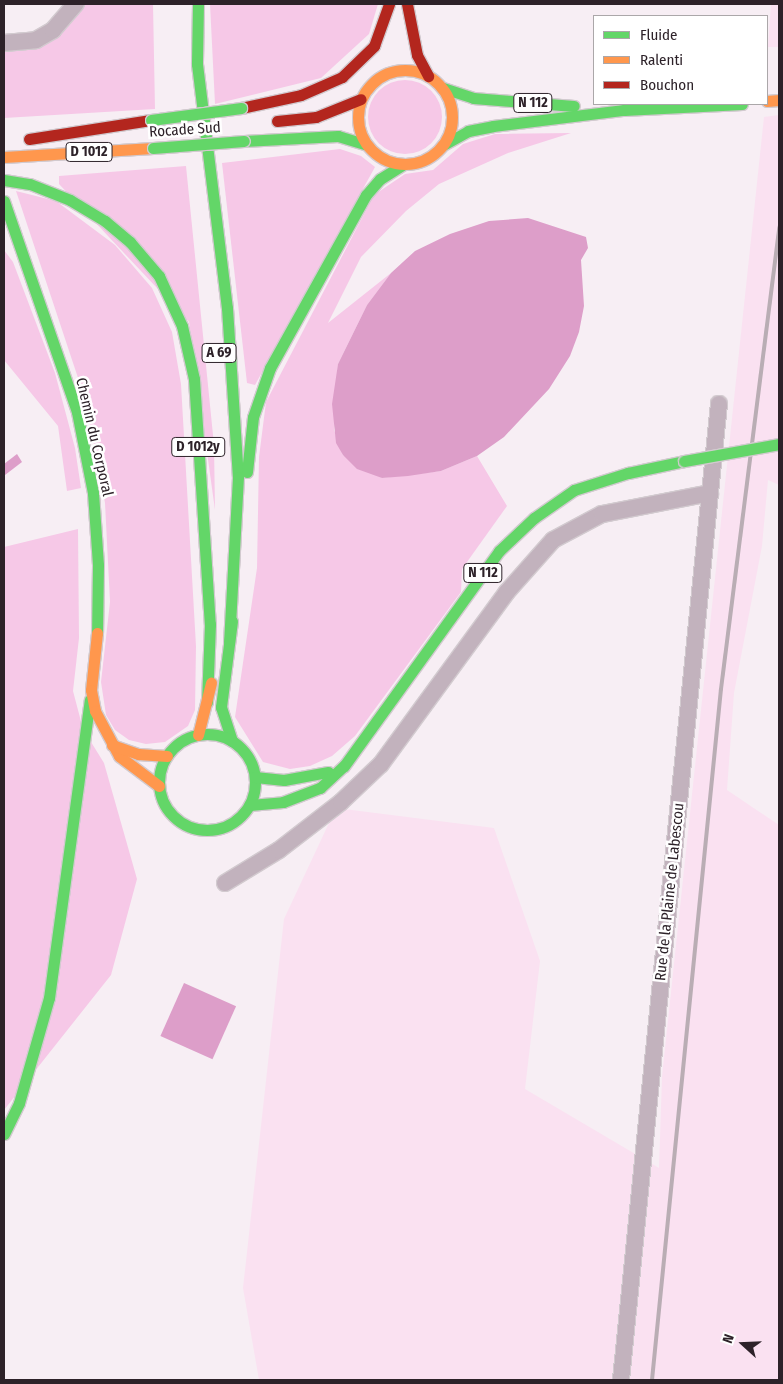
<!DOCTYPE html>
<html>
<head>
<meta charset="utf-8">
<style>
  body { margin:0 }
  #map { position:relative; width:783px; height:1384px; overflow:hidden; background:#f7eef4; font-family:"Fira Sans Condensed",sans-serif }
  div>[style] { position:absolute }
  .built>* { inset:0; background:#fae1f1 }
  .green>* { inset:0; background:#f6c8e7 }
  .round { border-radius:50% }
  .water>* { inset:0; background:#dd9ec9; transform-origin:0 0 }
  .roads { filter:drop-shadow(1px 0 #d2cacf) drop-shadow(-1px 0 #d2cacf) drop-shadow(0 1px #d2cacf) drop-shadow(0 -1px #d2cacf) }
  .street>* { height:16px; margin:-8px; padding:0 8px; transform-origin:8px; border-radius:8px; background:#c2b2bd }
  .fast>* { height:11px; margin:-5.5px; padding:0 5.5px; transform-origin:5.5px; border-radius:5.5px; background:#63d668 }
  .fast>.ring { margin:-5.5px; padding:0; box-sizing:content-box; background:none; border:11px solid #63d668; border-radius:50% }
  .slow>* { height:11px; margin:-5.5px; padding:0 5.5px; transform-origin:5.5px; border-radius:5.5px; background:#ff974d }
  .slow>.ring { margin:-5.5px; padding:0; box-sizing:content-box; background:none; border:11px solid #ff974d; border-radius:50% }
  .jam>* { height:11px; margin:-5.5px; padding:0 5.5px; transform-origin:5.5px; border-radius:5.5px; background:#b3261e }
  .rail>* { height:4px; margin:-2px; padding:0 2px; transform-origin:2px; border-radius:2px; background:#b9adb4 }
  .bridges { filter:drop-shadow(1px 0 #d2cacf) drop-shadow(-1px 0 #d2cacf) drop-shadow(0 1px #d2cacf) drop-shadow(0 -1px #d2cacf) }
  .fast-bridge>* { height:11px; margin:-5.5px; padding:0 5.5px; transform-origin:5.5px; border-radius:5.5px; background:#63d668 }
  span { translate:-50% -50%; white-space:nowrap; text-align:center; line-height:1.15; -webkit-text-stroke:5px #fff; paint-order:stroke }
  .shield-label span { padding:1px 4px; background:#fff; border:1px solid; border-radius:4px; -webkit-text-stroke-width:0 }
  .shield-label { font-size:14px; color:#2d2229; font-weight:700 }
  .street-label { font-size:15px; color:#2d2229 }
  .frame { position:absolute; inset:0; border:5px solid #2d2229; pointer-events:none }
  .legend { position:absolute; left:593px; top:15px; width:175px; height:90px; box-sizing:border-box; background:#fff; border:1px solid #aba7a9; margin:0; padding:6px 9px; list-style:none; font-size:15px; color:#2d2229 }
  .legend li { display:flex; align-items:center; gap:10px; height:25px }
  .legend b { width:25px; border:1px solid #aba7a9 }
  .north { position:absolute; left:718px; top:1319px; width:50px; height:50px; -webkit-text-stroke:4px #fff; paint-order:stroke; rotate:290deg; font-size:14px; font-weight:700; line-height:20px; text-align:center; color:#2d2229 }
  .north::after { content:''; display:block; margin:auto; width:18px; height:22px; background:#2d2229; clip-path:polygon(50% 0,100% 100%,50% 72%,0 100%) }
</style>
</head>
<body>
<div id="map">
  <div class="built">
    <i style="clip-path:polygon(771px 4px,779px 4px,779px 47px,768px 47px)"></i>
    <i style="clip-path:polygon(779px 115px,779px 485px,768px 480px,762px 546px,734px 693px,727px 790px,779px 825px,779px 1380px,259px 1380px,243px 1288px,284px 919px,336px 808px,494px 828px,540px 961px,525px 1089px,659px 1168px,662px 1077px,764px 117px)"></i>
  </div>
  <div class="green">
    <i style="clip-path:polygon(85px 4px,153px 4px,155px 109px,4px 118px,4px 50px,51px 42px)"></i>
    <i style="clip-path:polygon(210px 4px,378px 4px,369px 34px,321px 78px,215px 104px)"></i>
    <i class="round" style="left:368px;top:80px;width:74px;height:74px"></i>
    <i style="clip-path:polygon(571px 133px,508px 153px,439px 184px,406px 211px,361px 257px,328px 323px,391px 273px,367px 305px,338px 364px,334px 430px,343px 455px,382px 478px,441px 471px,477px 456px,507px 506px,462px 569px,461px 592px,355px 736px,332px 756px,310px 766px,290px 769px,263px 762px,235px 717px,257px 568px,259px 457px,266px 402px,374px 195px,405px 174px,433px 170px,463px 144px,495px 134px)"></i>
    <i style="clip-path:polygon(340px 149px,361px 156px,375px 167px,255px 385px,247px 383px,222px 163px)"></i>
    <i style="clip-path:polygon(186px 166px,214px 445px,215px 510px,189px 322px,59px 184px,59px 176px)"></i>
    <i style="clip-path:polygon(16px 191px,56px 201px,115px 245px,152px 288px,172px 332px,181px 384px,196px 646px,195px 710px,188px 726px,165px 742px,146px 744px,129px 740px,115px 730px,106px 715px,101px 682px,110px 602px,105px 503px,85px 399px)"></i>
    <i style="clip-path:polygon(4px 250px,13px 262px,55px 373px,75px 448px,81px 488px,67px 491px,58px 426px,4px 360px)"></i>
    <i style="clip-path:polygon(78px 529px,79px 638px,73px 691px,83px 729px,104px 763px,137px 879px,111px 975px,4px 1110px,4px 547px)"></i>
  </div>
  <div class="water">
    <i style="clip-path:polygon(528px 218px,586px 237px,588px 248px,581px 260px,584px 306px,579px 332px,570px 356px,549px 389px,504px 437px,477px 456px,441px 471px,408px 476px,382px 478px,357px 469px,343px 455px,336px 443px,332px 404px,338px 364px,367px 305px,391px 273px,415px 251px,450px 234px,489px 221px)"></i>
    <i style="clip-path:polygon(17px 454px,22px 462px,5px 475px,4px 464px)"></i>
    <i style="left:184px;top:983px;width:57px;height:58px;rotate:24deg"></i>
  </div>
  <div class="roads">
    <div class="street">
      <i style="left:4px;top:43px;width:32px;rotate:-5deg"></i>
      <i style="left:36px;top:40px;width:20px;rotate:-30deg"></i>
      <i style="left:53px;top:30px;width:35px;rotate:-49deg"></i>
      <i style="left:225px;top:883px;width:63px;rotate:-31.4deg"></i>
      <i style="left:279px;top:850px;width:78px;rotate:-37.7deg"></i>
      <i style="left:341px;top:802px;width:55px;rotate:-43.5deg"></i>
      <i style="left:381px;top:764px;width:212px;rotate:-53.8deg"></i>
      <i style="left:506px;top:593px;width:71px;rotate:-48.4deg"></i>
      <i style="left:553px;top:540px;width:55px;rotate:-28deg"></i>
      <i style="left:602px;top:514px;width:110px;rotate:-11deg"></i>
      <i style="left:621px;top:1380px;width:981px;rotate:-84.27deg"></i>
    </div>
    <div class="fast">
      <i style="left:198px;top:4px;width:60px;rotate:91deg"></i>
      <i style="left:197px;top:64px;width:246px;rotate:83deg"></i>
      <i style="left:227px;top:308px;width:169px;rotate:86.3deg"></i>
      <i style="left:238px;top:477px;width:165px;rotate:93.1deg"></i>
      <i style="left:443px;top:88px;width:32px;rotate:18deg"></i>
      <i style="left:473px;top:98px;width:101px;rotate:4.5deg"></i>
      <i style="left:244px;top:141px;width:94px;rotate:-3deg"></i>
      <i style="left:338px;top:136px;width:30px;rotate:17deg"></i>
      <i style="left:443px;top:145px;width:29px;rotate:-29deg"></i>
      <i style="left:468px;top:131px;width:25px;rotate:-11deg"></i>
      <i style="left:493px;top:126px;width:132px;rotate:-7deg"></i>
      <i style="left:624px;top:110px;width:118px;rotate:-2.9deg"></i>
      <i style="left:4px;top:180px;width:26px;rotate:9deg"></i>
      <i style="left:30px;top:184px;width:43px;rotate:21.8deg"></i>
      <i style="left:70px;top:200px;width:41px;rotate:31deg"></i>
      <i style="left:105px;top:221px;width:33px;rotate:40deg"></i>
      <i style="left:130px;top:242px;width:45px;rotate:49.5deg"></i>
      <i style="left:159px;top:276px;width:55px;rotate:65.3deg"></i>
      <i style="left:182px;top:326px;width:54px;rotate:77.2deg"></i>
      <i style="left:194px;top:379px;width:246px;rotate:86.3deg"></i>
      <i style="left:210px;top:624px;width:78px;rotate:92.2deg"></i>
      <i style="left:4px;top:201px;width:223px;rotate:70.9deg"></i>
      <i style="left:77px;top:412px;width:83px;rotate:78.8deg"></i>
      <i style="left:93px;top:493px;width:72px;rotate:86deg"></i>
      <i style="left:98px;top:565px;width:68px;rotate:90.8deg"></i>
      <i style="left:247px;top:472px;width:55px;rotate:-83.8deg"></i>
      <i style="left:253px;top:417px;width:52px;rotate:-70.9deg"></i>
      <i style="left:270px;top:368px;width:198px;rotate:-61deg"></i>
      <i style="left:366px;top:195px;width:21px;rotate:-49deg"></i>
      <i style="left:380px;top:179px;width:28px;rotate:-32deg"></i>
      <i style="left:232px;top:621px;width:87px;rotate:97.3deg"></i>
      <i style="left:221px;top:707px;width:36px;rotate:72deg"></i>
      <i class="ring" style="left:159px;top:734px;width:85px;height:85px"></i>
      <i style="left:255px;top:777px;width:29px;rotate:6deg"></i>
      <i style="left:284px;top:780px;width:45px;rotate:-10.3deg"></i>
      <i style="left:250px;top:805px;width:33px;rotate:-5deg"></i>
      <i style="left:283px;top:802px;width:40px;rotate:-21deg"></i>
      <i style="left:320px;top:788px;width:33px;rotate:-43deg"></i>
      <i style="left:344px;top:766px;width:265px;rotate:-54.2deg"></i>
      <i style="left:499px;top:551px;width:48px;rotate:-43.3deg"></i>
      <i style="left:534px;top:518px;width:49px;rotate:-35deg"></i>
      <i style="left:574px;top:490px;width:57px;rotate:-17.5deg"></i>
      <i style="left:628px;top:473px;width:57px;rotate:-12.1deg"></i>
      <i style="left:4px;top:1134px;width:34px;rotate:-64deg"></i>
      <i style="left:19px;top:1103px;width:109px;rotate:-74.1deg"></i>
      <i style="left:49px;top:998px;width:301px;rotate:-82.2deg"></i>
    </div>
    <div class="slow">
      <i class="ring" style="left:358px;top:70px;width:83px;height:83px"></i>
      <i style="left:767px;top:101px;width:12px;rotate:-5deg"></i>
      <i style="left:4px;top:157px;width:149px;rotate:-3.5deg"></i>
      <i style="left:97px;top:633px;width:57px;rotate:96deg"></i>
      <i style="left:91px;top:690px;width:21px;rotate:79deg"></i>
      <i style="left:95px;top:711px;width:51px;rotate:61.9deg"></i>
      <i style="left:119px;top:756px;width:50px;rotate:36.9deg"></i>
      <i style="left:198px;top:735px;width:54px;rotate:-76deg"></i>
      <i style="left:112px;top:745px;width:28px;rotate:19deg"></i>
      <i style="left:138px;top:754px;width:29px;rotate:4deg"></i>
    </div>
    <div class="jam">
      <i style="left:407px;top:4px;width:52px;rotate:78.9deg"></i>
      <i style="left:417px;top:55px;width:24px;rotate:62deg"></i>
      <i style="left:241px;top:108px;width:61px;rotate:-12.2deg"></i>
      <i style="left:301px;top:95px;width:45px;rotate:-23.7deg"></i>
      <i style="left:342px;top:77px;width:45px;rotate:-44.1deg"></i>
      <i style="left:374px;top:46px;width:45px;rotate:-70.3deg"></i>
      <i style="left:277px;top:121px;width:39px;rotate:-6deg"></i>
      <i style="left:316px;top:117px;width:48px;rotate:-21.8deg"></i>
      <i style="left:29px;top:139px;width:123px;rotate:-8.9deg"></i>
    </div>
  </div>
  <div class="rail">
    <i style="left:652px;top:1380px;width:694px;rotate:-84.3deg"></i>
    <i style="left:721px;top:689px;width:465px;rotate:-82.8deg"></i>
  </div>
  <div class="bridges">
    <div class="fast-bridge">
      <i style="left:151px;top:120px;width:91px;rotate:-7.6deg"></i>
      <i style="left:153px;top:148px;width:91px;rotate:-4.4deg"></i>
      <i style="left:684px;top:461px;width:97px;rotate:-10.1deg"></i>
    </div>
  </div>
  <div class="shield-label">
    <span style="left:533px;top:103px">N 112</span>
    <span style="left:89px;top:152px">D 1012</span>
    <span style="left:219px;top:353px">A 69</span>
    <span style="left:198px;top:447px">D 1012y</span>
    <span style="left:483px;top:573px">N 112</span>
  </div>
  <div class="street-label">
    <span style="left:185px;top:130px;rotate:-4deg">Rocade Sud</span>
    <span style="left:94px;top:437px;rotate:77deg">Chemin du Corporal</span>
    <span style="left:670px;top:892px;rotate:-84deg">Rue de la Plaine de Labescou</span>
  </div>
  <div class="frame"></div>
  <ul class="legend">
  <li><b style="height:6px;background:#63d668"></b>Fluide</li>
  <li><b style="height:6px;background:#ff974d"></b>Ralenti</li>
  <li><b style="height:6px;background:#b3261e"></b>Bouchon</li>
  </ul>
  <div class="north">N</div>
</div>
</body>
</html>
